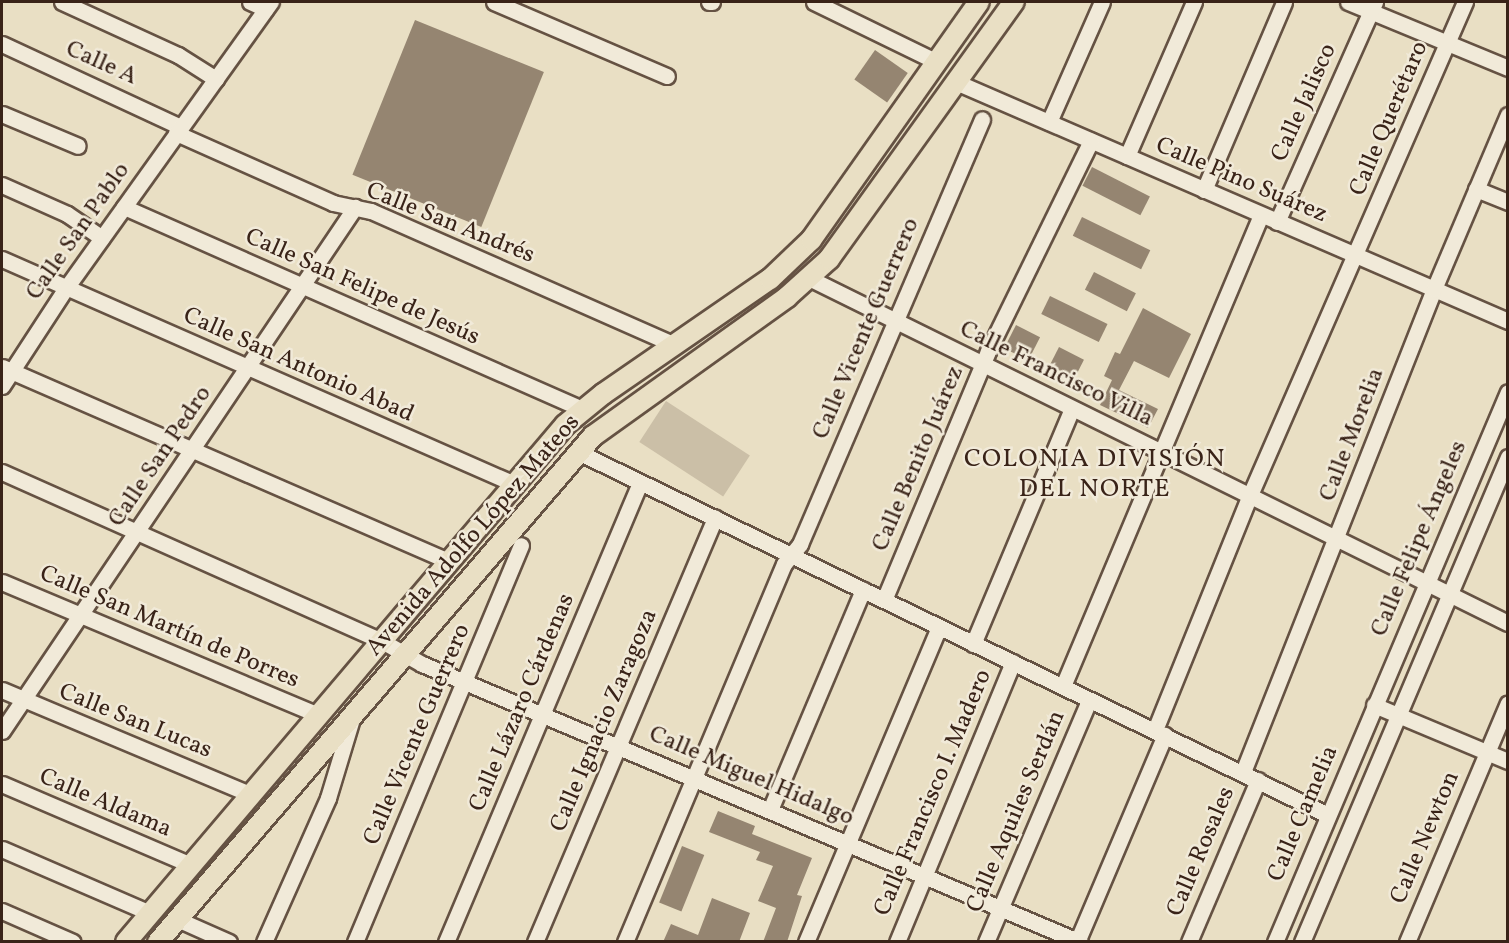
<!DOCTYPE html>
<html>
<head>
<meta charset="utf-8">
<style>
  body { margin:0 }
  #map { position:relative; width:1509px; height:943px; overflow:hidden; background:#e9dfc4; font-family:Vollkorn,serif }
  div>[style] { position:absolute }
  .green>* { inset:0; background:#cbbfa7; transform-origin:0 0 }
  .building>* { inset:0; background:#958571; transform-origin:0 0 }
  .roads { filter:drop-shadow(2px 0 #655243) drop-shadow(-2px 0 #655243) drop-shadow(0 2px #655243) drop-shadow(0 -2px #655243) }
  .minor>* { height:15px; margin:-7.5px; padding:0 7.5px; transform-origin:7.5px; border-radius:7.5px; background:#f1ead9 }
  .major>* { height:20px; margin:-10px; padding:0 10px; transform-origin:10px; border-radius:10px; background:#e9dfc4 }
  span { translate:-50% -50%; white-space:nowrap; text-align:center; line-height:1.15; -webkit-text-stroke:5px #f1ead9; paint-order:stroke }
  .street-label { font-size:24px; color:#392318 }
  .neighbourhood-label { font-size:26px; color:#392318; letter-spacing:1.5px }
  .frame { position:absolute; inset:0; border:3px solid #392318; pointer-events:none }
</style>
</head>
<body>
<div id="map">
  <div class="green">
    <i style="left:666px;top:401px;width:100px;height:49px;rotate:33deg"></i>
  </div>
  <div class="building">
    <i style="left:415px;top:20px;width:139px;height:167px;rotate:22deg"></i>
    <i style="left:875px;top:50px;width:40px;height:36px;rotate:35deg"></i>
    <i style="left:1092px;top:167px;width:65px;height:21px;rotate:27deg"></i>
    <i style="left:1082px;top:217px;width:76px;height:21px;rotate:26deg"></i>
    <i style="left:1094px;top:272px;width:47px;height:20px;rotate:27deg"></i>
    <i style="left:1050px;top:296px;width:64px;height:20px;rotate:26deg"></i>
    <i style="clip-path:polygon(1143px 308px,1191px 334px,1169px 378px,1134px 361px,1119px 390px,1158px 409px,1148px 428px,1100px 405px,1112px 380px,1104px 376px,1115px 352px,1120px 354px)"></i>
    <i style="left:1016px;top:325px;width:27px;height:26px;rotate:27deg"></i>
    <i style="left:1059px;top:347px;width:28px;height:21px;rotate:27deg"></i>
    <i style="clip-path:polygon(718px 811px,755px 826px,752px 834px,812px 858px,797px 895px,802px 896px,787px 942px,763px 942px,776px 908px,758px 901px,773px 866px,756px 860px,760px 852px,709px 832px)"></i>
    <i style="left:682px;top:846px;width:24px;height:61px;rotate:22deg"></i>
    <i style="clip-path:polygon(712px 898px,750px 913px,739px 942px,663px 942px,671px 924px,698px 935px)"></i>
  </div>
  <div class="roads">
    <div class="minor">
      <i style="left:62px;top:2px;width:128px;rotate:24.6deg"></i>
      <i style="left:178px;top:55px;width:45px;rotate:32.3deg"></i>
      <i style="left:250px;top:2px;width:17px;rotate:24deg"></i>
      <i style="left:494px;top:2px;width:188px;rotate:23.2deg"></i>
      <i style="left:709px;top:2px;width:3px"></i>
      <i style="left:814px;top:2px;width:137px;rotate:26deg"></i>
      <i style="left:1348px;top:2px;width:173px;rotate:22.4deg"></i>
      <i style="left:2px;top:44px;width:197px;rotate:24.9deg"></i>
      <i style="left:956px;top:82px;width:602px;rotate:23.41deg"></i>
      <i style="left:2px;top:114px;width:82px;rotate:22.8deg"></i>
      <i style="left:1049px;top:122px;width:131px;rotate:-66.2deg"></i>
      <i style="left:176px;top:133px;width:172px;rotate:24deg"></i>
      <i style="left:333px;top:203px;width:39px;rotate:12deg"></i>
      <i style="left:371px;top:211px;width:330px;rotate:23.8deg"></i>
      <i style="left:1127px;top:156px;width:168px;rotate:-66.5deg"></i>
      <i style="left:2px;top:185px;width:71px;rotate:24deg"></i>
      <i style="left:67px;top:214px;width:42px;rotate:34.4deg"></i>
      <i style="left:1476px;top:189px;width:35px;rotate:22deg"></i>
      <i style="left:1204px;top:190px;width:204px;rotate:-66.9deg"></i>
      <i style="left:124px;top:207px;width:501px;rotate:23.8deg"></i>
      <i style="left:1277px;top:222px;width:241px;rotate:-66deg"></i>
      <i style="left:2px;top:259px;width:557px;rotate:23.71deg"></i>
      <i style="left:811px;top:279px;width:777px;rotate:26.27deg"></i>
      <i style="left:2px;top:367px;width:487px;rotate:23.5deg"></i>
      <i style="left:2px;top:386px;width:117px;rotate:-56.9deg"></i>
      <i style="left:66px;top:288px;width:352px;rotate:-54.4deg"></i>
      <i style="left:578px;top:452px;width:833px;rotate:25.83deg"></i>
      <i style="left:2px;top:472px;width:416px;rotate:24deg"></i>
      <i style="left:382px;top:641px;width:46px;rotate:29.9deg"></i>
      <i style="left:422px;top:664px;width:714px;rotate:22.9deg"></i>
      <i style="left:2px;top:582px;width:345px;rotate:22.8deg"></i>
      <i style="left:884px;top:600px;width:270px;rotate:-67.3deg"></i>
      <i style="left:988px;top:351px;width:234px;rotate:-63.9deg"></i>
      <i style="left:973px;top:644px;width:255px;rotate:-67.2deg"></i>
      <i style="left:1063px;top:686px;width:511px;rotate:-67.2deg"></i>
      <i style="left:2px;top:690px;width:271px;rotate:22.8deg"></i>
      <i style="left:1374px;top:705px;width:145px;rotate:22.7deg"></i>
      <i style="left:1155px;top:730px;width:253px;rotate:-68deg"></i>
      <i style="left:1250px;top:495px;width:538px;rotate:-66.44deg"></i>
      <i style="left:2px;top:731px;width:632px;rotate:-56.03deg"></i>
      <i style="left:1243px;top:772px;width:519px;rotate:-68.42deg"></i>
      <i style="left:1434px;top:289px;width:189px;rotate:-67deg"></i>
      <i style="left:2px;top:784px;width:206px;rotate:23.2deg"></i>
      <i style="left:770px;top:810px;width:239px;rotate:-67.1deg"></i>
      <i style="left:2px;top:849px;width:161px;rotate:23.4deg"></i>
      <i style="left:2px;top:911px;width:77px;rotate:23.6deg"></i>
      <i style="left:177px;top:919px;width:57px;rotate:23.9deg"></i>
      <i style="left:264px;top:942px;width:158px;rotate:-66deg"></i>
      <i style="left:328px;top:798px;width:87px;rotate:-73.2deg"></i>
      <i style="left:355px;top:942px;width:430px;rotate:-67.3deg"></i>
      <i style="left:446px;top:942px;width:499px;rotate:-67.1deg"></i>
      <i style="left:535px;top:942px;width:461px;rotate:-67deg"></i>
      <i style="left:625px;top:942px;width:410px;rotate:-67.2deg"></i>
      <i style="left:784px;top:564px;width:26px;rotate:-51deg"></i>
      <i style="left:800px;top:544px;width:462px;rotate:-66.8deg"></i>
      <i style="left:806px;top:942px;width:342px;rotate:-67.1deg"></i>
      <i style="left:897px;top:942px;width:303px;rotate:-67.5deg"></i>
      <i style="left:986px;top:942px;width:263px;rotate:-66.9deg"></i>
      <i style="left:1077px;top:942px;width:225px;rotate:-67deg"></i>
      <i style="left:1189px;top:942px;width:176px;rotate:-66.9deg"></i>
      <i style="left:1275px;top:942px;width:597px;rotate:-67.04deg"></i>
      <i style="left:1302px;top:942px;width:527px;rotate:-66.99deg"></i>
      <i style="left:1407px;top:942px;width:259px;rotate:-67.1deg"></i>
    </div>
    <div class="major">
      <i style="left:126px;top:942px;width:678px;rotate:-49.66deg"></i>
      <i style="left:565px;top:425px;width:49px;rotate:-39.2deg"></i>
      <i style="left:603px;top:394px;width:203px;rotate:-34.6deg"></i>
      <i style="left:770px;top:279px;width:57px;rotate:-43.6deg"></i>
      <i style="left:811px;top:240px;width:291px;rotate:-54.8deg"></i>
      <i style="left:158px;top:942px;width:667px;rotate:-49.31deg"></i>
      <i style="left:593px;top:436px;width:239px;rotate:-35.6deg"></i>
      <i style="left:787px;top:297px;width:57px;rotate:-42.1deg"></i>
      <i style="left:829px;top:259px;width:317px;rotate:-54.3deg"></i>
    </div>
  </div>
  <div class="street-label">
    <span style="left:101px;top:64px;rotate:24deg">Calle A</span>
    <span style="left:1305px;top:103px;rotate:-66deg">Calle Jalisco</span>
    <span style="left:1390px;top:119px;rotate:-67deg">Calle Querétaro</span>
    <span style="left:1241px;top:181px;rotate:23deg">Calle Pino Suárez</span>
    <span style="left:450px;top:224px;rotate:22deg">Calle San Andrés</span>
    <span style="left:79px;top:232px;rotate:-55deg">Calle San Pablo</span>
    <span style="left:362px;top:288px;rotate:24deg">Calle San Felipe de Jesús</span>
    <span style="left:867px;top:329px;rotate:-67deg">Calle Vicente Guerrero</span>
    <span style="left:298px;top:366px;rotate:24deg">Calle San Antonio Abad</span>
    <span style="left:1056px;top:375px;rotate:26deg">Calle Francisco Villa</span>
    <span style="left:1353px;top:435px;rotate:-69deg">Calle Morelia</span>
    <span style="left:161px;top:457px;rotate:-56deg">Calle San Pedro</span>
    <span style="left:919px;top:459px;rotate:-67deg">Calle Benito Juárez</span>
    <span style="left:474px;top:536px;rotate:-49deg">Avenida Adolfo López Mateos</span>
    <span style="left:1420px;top:539px;rotate:-67deg">Calle Felipe Ángeles</span>
    <span style="left:169px;top:628px;rotate:23deg">Calle San Martín de Porres</span>
    <span style="left:523px;top:703px;rotate:-67deg">Calle Lázaro Cárdenas</span>
    <span style="left:605px;top:721px;rotate:-67deg">Calle Ignacio Zaragoza</span>
    <span style="left:135px;top:722px;rotate:22deg">Calle San Lucas</span>
    <span style="left:418px;top:735px;rotate:-67deg">Calle Vicente Guerrero</span>
    <span style="left:751px;top:777px;rotate:23deg">Calle Miguel Hidalgo</span>
    <span style="left:934px;top:793px;rotate:-67deg">Calle Francisco I. Madero</span>
    <span style="left:105px;top:804px;rotate:23deg">Calle Aldama</span>
    <span style="left:1017px;top:812px;rotate:-67deg">Calle Aquiles Serdán</span>
    <span style="left:1304px;top:814px;rotate:-67deg">Calle Camelia</span>
    <span style="left:1426px;top:838px;rotate:-67deg">Calle Newton</span>
    <span style="left:1202px;top:852px;rotate:-67deg">Calle Rosales</span>
  </div>
  <div class="neighbourhood-label">
    <span style="left:1095px;top:475px">COLONIA DIVISIÓN<br>DEL NORTE</span>
  </div>
  <div class="frame"></div>
</div>
</body>
</html>
